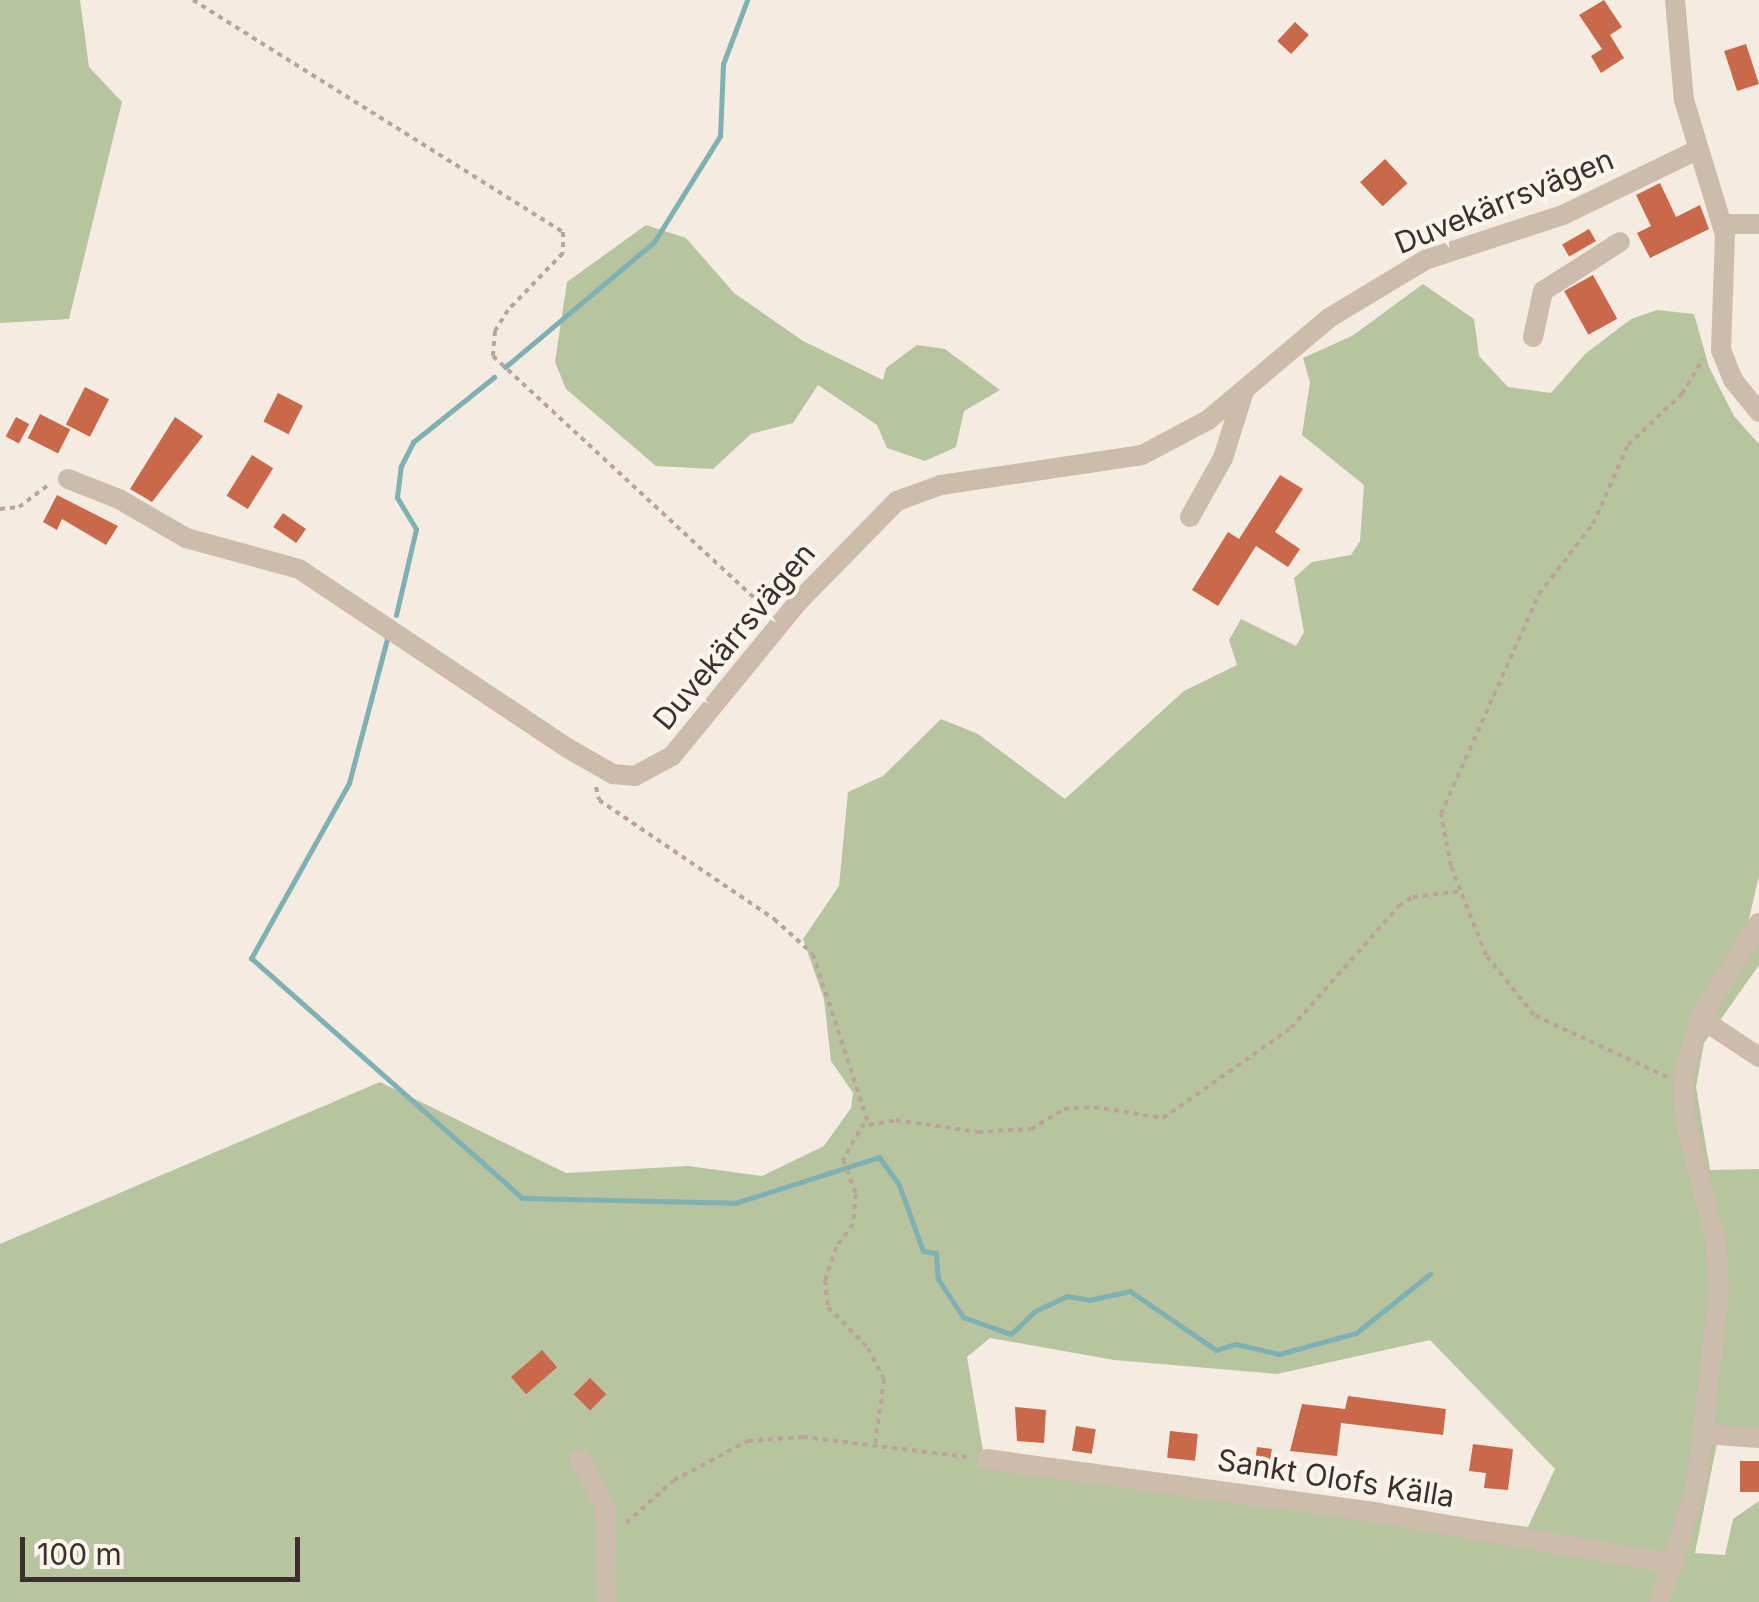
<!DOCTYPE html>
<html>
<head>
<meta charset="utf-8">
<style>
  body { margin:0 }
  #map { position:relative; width:1759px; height:1602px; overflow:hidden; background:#f4ebe1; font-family:Inter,sans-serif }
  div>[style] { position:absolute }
  .green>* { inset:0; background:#b8c4a0 }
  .stream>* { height:5px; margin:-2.5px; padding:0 2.5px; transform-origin:2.5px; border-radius:2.5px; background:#7fb0b2 }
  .building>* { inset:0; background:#c8694b; transform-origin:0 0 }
  .path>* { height:4px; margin-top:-2px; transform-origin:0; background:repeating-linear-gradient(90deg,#b9a596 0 5px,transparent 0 10px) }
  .minor>* { height:20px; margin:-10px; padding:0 10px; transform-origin:10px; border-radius:10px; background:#cdbbac }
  span { translate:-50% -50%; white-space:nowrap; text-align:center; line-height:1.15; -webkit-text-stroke:8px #fbf5ee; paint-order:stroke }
  .street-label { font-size:30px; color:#3b302b }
  .scale { position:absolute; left:20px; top:1537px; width:280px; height:45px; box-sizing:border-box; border:5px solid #3b302b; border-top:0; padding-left:12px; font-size:30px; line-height:35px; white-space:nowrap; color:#3b302b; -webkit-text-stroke:8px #fbf5ee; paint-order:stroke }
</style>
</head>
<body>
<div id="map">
  <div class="green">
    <i style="clip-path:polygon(0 0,80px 0,89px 67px,122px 102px,69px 319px,0 323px)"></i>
    <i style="clip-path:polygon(646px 225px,686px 238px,734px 293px,803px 341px,883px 380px,886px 368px,917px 345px,945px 349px,1000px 390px,964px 411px,956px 447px,925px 461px,887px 448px,877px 425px,818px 385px,793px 423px,751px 434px,713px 469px,656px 466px,566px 389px,555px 362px,567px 282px)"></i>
    <i style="clip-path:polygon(evenodd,1423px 284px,1474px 319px,1479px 356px,1508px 387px,1551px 393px,1585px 354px,1631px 319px,1657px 310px,1694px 314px,1709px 367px,1734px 416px,1759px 444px,1759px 875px,1747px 928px,1759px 936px,1759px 965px,1704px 1043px,1696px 1087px,1710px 1170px,1759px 1169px,1759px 1445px,1717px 1443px,1695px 1553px,1725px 1555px,1733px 1519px,1759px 1501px,1759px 1602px,0 1602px,0 1244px,380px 1082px,566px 1173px,688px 1166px,762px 1176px,824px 1146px,851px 1108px,853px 1093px,831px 1061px,824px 999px,803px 939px,839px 886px,848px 792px,883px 776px,941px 719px,978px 734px,1065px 799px,1184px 691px,1237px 665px,1229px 640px,1241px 619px,1296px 646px,1304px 632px,1294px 578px,1312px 562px,1351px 555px,1360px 541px,1364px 485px,1302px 435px,1310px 382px,1303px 358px,1352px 336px,1423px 284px,990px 1338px,1114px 1360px,1277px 1374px,1430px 1340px,1555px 1469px,1528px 1527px,983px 1451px,967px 1357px,990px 1338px)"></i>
  </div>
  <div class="stream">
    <i style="left:505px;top:367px;width:194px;rotate:-40deg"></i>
    <i style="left:654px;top:242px;width:125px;rotate:-58.1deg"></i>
    <i style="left:720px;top:136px;width:72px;rotate:-87.6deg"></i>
    <i style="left:723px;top:64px;width:68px;rotate:-69.4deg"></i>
    <i style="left:396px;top:615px;width:88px;rotate:-76.9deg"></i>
    <i style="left:416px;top:529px;width:37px;rotate:-121deg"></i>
    <i style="left:397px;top:497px;width:31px;rotate:-83deg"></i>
    <i style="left:401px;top:466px;width:27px;rotate:-63deg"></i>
    <i style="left:413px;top:442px;width:104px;rotate:-38.7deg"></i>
    <i style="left:387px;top:639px;width:149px;rotate:104.8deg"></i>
    <i style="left:349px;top:783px;width:201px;rotate:119.2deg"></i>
    <i style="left:251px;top:958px;width:362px;rotate:41.5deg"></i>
    <i style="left:522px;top:1198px;width:213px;rotate:1.3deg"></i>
    <i style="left:735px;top:1203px;width:151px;rotate:-17.7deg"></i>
    <i style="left:879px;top:1157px;width:34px;rotate:54deg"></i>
    <i style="left:899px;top:1185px;width:70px;rotate:70deg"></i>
    <i style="left:923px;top:1251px;width:13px;rotate:9deg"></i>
    <i style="left:936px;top:1253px;width:26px;rotate:86deg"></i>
    <i style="left:938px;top:1279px;width:45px;rotate:56.7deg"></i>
    <i style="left:963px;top:1317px;width:51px;rotate:19.5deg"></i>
    <i style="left:1011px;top:1334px;width:33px;rotate:-44deg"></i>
    <i style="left:1035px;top:1311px;width:35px;rotate:-25deg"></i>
    <i style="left:1067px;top:1296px;width:22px;rotate:10deg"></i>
    <i style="left:1089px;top:1300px;width:42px;rotate:-12.4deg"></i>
    <i style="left:1130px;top:1291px;width:104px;rotate:34.5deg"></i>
    <i style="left:1216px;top:1350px;width:21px;rotate:-17deg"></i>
    <i style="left:1236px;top:1344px;width:44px;rotate:13.1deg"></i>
    <i style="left:1279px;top:1354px;width:80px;rotate:-15.3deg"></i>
    <i style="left:1356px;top:1333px;width:95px;rotate:-38.6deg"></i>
  </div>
  <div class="building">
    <i style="clip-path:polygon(1604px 0,1622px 27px,1610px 35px,1624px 58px,1601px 73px,1591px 56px,1602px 49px,1579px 15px)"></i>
    <i style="left:1295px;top:22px;width:19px;height:26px;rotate:43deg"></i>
    <i style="left:1746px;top:44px;width:42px;height:23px;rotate:72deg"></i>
    <i style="left:1385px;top:159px;width:33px;height:34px;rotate:47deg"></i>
    <i style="clip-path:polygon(1660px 183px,1676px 217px,1700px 205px,1709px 229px,1650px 258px,1637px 233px,1651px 226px,1636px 195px)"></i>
    <i style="left:1589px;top:229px;width:14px;height:31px;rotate:60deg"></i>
    <i style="left:1593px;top:275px;width:50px;height:33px;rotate:61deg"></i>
    <i style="left:85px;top:387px;width:27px;height:42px;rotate:27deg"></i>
    <i style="left:278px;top:393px;width:28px;height:32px;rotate:27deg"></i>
    <i style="left:40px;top:414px;width:34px;height:27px;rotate:27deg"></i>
    <i style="left:16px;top:417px;width:15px;height:22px;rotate:28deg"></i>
    <i style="clip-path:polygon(175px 417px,203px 436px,152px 502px,130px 489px)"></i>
    <i style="left:252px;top:455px;width:25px;height:48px;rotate:32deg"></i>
    <i style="clip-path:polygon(1280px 475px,1303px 489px,1275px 532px,1300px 549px,1288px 567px,1256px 546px,1218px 606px,1192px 590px,1228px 532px,1239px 539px)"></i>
    <i style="clip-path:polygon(57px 495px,118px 526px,106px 545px,62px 519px,57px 530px,43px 522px)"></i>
    <i style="left:283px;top:513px;width:28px;height:17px;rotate:35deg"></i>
    <i style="left:542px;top:1350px;width:23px;height:41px;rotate:49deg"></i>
    <i style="left:590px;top:1378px;width:23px;height:23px;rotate:45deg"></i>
    <i style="clip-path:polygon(1348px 1396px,1446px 1409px,1443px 1435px,1341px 1423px,1337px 1456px,1290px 1451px,1302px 1404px,1345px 1409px)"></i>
    <i style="clip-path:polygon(1015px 1407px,1046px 1410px,1044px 1443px,1017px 1441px)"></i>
    <i style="left:1076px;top:1426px;width:20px;height:25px;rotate:9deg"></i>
    <i style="left:1170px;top:1431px;width:28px;height:27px;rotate:6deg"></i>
    <i style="clip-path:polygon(1473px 1444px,1513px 1449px,1508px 1490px,1484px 1488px,1486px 1473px,1469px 1471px)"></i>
    <i style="left:1257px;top:1447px;width:15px;height:22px;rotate:8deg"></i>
    <i style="left:1740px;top:1461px;width:19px;height:31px"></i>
  </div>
  <div class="path">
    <i style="left:193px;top:0;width:437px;rotate:32.1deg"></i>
    <i style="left:563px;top:232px;width:21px;rotate:90deg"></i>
    <i style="left:563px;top:253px;width:79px;rotate:134deg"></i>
    <i style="left:508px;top:310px;width:25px;rotate:122deg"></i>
    <i style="left:495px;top:331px;width:25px;rotate:95deg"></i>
    <i style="left:493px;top:356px;width:375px;rotate:42.8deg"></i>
    <i style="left:0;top:509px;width:19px;rotate:-6deg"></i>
    <i style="left:19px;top:507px;width:38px;rotate:-37deg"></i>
    <i style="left:596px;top:787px;width:13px;rotate:77deg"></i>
    <i style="left:599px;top:800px;width:212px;rotate:34.2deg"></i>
    <i style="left:774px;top:919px;width:52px;rotate:41.9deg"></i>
    <i style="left:813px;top:954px;width:180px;rotate:71.9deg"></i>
    <i style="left:869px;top:1125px;width:27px;rotate:-10deg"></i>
    <i style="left:896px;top:1120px;width:83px;rotate:8.3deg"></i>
    <i style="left:978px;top:1132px;width:53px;rotate:-3.2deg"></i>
    <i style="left:1031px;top:1129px;width:39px;rotate:-31deg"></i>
    <i style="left:1064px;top:1109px;width:30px;rotate:-4deg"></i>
    <i style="left:1094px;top:1107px;width:70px;rotate:9.1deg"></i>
    <i style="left:1163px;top:1118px;width:156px;rotate:-35.1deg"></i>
    <i style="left:1291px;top:1028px;width:163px;rotate:-48.5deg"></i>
    <i style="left:1399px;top:906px;width:17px;rotate:-33deg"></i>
    <i style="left:1413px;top:897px;width:48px;rotate:-7.1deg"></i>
    <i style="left:1667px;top:1077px;width:147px;rotate:-155deg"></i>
    <i style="left:1534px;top:1015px;width:77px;rotate:-128.7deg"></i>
    <i style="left:1486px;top:955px;width:96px;rotate:-111.5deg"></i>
    <i style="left:1451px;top:866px;width:53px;rotate:-100.9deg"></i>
    <i style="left:1441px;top:814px;width:241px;rotate:-66deg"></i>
    <i style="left:1539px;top:594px;width:88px;rotate:-52.4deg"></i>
    <i style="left:1593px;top:524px;width:86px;rotate:-66.1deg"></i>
    <i style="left:1628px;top:445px;width:74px;rotate:-43.4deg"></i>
    <i style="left:1682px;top:394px;width:41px;rotate:-59deg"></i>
    <i style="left:864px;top:1123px;width:43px;rotate:119.6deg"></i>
    <i style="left:843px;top:1160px;width:36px;rotate:69deg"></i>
    <i style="left:856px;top:1194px;width:30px;rotate:96deg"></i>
    <i style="left:853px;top:1224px;width:29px;rotate:126deg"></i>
    <i style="left:836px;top:1247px;width:35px;rotate:108deg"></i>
    <i style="left:825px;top:1280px;width:27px;rotate:84deg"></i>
    <i style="left:828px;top:1307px;width:57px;rotate:45.7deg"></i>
    <i style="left:868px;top:1348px;width:35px;rotate:63deg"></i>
    <i style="left:884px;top:1379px;width:68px;rotate:97.7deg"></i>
    <i style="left:626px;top:1523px;width:64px;rotate:-41.9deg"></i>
    <i style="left:674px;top:1480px;width:84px;rotate:-27.8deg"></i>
    <i style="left:748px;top:1441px;width:55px;rotate:-4.2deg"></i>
    <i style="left:803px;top:1437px;width:166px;rotate:6.9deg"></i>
  </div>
  <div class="minor">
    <i style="left:1675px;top:0;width:100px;rotate:84.9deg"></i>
    <i style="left:1684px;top:100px;width:141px;rotate:73.1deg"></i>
    <i style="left:1725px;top:235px;width:115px;rotate:92deg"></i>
    <i style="left:1721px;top:350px;width:32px;rotate:68deg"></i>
    <i style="left:1733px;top:380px;width:41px;rotate:50.9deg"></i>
    <i style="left:1723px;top:224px;width:36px"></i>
    <i style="left:1533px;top:337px;width:47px;rotate:-77.7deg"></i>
    <i style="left:1543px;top:291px;width:91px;rotate:-32.5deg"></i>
    <i style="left:68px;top:479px;width:55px;rotate:21.4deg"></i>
    <i style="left:119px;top:499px;width:78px;rotate:30.2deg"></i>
    <i style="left:186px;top:538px;width:117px;rotate:15.3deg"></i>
    <i style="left:299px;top:569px;width:324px;rotate:33.7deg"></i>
    <i style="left:569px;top:749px;width:51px;rotate:29.6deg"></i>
    <i style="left:613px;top:774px;width:22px;rotate:5deg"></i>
    <i style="left:635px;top:776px;width:42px;rotate:-28.4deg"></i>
    <i style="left:672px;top:756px;width:199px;rotate:-50.7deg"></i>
    <i style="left:798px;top:602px;width:141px;rotate:-45.6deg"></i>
    <i style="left:897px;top:501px;width:47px;rotate:-20deg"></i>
    <i style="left:941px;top:485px;width:203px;rotate:-8.5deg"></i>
    <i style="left:1142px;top:455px;width:75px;rotate:-27.9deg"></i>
    <i style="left:1208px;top:420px;width:158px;rotate:-40.1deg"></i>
    <i style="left:1329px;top:318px;width:112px;rotate:-31.1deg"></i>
    <i style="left:1425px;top:260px;width:145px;rotate:-18.1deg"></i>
    <i style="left:1563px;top:215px;width:149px;rotate:-25.9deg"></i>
    <i style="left:1190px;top:517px;width:68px;rotate:-60.8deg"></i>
    <i style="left:1223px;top:458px;width:70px;rotate:-72.6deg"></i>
    <i style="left:1700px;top:1018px;width:71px;rotate:33.5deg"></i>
    <i style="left:1705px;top:1434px;width:54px;rotate:4.2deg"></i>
    <i style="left:579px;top:1459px;width:54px;rotate:61deg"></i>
    <i style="left:605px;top:1506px;width:96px;rotate:88.8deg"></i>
    <i style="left:987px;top:1459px;width:396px;rotate:7.8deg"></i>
    <i style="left:1379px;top:1513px;width:300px;rotate:9.8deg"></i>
    <i style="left:1659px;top:1602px;width:120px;rotate:-72deg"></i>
    <i style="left:1696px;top:1488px;width:196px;rotate:-83.3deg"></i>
    <i style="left:1719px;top:1293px;width:52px;rotate:-93.3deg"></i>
    <i style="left:1716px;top:1241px;width:126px;rotate:-104.3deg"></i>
    <i style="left:1685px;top:1119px;width:42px;rotate:-92.7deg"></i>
    <i style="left:1683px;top:1077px;width:61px;rotate:-73.9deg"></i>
    <i style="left:1700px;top:1018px;width:112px;rotate:-58.2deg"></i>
  </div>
  <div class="street-label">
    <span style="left:1504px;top:201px;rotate:-22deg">Duvekärrsvägen</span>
    <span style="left:734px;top:636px;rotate:-50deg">Duvekärrsvägen</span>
    <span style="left:1336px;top:1478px;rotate:9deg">Sankt Olofs Källa</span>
  </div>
  <div class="scale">100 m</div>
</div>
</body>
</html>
